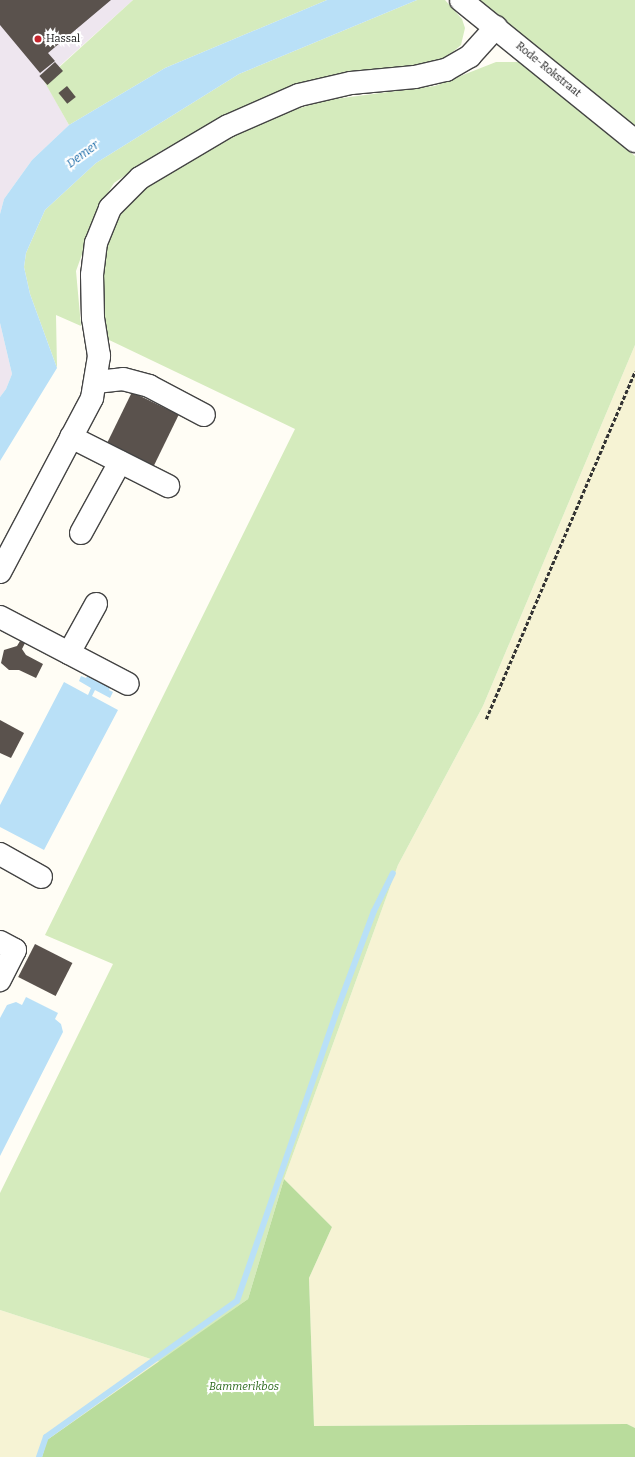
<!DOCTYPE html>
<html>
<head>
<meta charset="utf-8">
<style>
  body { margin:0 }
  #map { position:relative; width:635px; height:1457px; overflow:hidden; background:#fffdf5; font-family:Bitter,serif }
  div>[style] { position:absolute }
  .industrial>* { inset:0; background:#eee6ef }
  .farmland>* { inset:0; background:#f6f3d4 }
  .green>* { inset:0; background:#d5ebbd }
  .forest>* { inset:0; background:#b9dc9c }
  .water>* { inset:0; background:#b9e0f7 }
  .stream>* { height:6px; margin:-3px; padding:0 3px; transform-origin:3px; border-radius:3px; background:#b9e0f7 }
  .building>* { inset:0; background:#5a524d; transform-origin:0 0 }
  .path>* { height:2.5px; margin-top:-1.25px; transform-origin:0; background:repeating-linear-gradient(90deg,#333 0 4px,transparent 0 6px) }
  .roads { filter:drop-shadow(1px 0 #444) drop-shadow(-1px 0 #444) drop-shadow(0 1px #444) drop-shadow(0 -1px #444) }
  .minor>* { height:22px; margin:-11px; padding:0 11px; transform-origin:11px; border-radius:11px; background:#fff }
  .dots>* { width:11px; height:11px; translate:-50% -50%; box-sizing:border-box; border:2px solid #fff; border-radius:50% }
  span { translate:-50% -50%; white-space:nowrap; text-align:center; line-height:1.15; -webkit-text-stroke:4px #fff; paint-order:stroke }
  .poi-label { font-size:11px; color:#111 }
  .left { translate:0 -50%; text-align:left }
  .street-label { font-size:11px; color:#111 }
  .park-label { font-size:11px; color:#2f6b1f; font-style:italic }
  .water-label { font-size:12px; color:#1768a6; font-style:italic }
</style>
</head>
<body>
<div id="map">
  <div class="industrial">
    <i style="clip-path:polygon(0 0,133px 0,44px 80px,69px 125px,32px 160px,4px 199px,0 214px)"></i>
    <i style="clip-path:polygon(0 323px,12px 374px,6px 389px,0 397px)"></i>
  </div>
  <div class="farmland">
    <i style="clip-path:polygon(635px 345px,635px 1428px,627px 1424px,314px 1426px,309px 1278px,332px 1227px,284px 1179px,398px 865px,483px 706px)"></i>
    <i style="clip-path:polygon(0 1310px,160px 1362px,47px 1440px,42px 1457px,0 1457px)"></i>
  </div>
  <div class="green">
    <i style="clip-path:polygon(133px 0,327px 0,165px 68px,69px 125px,44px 81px)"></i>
    <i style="clip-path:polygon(417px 0,445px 0,462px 19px,465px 28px,461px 45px,448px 56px,434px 64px,297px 86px,256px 102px,161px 151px,114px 183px,99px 207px,76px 271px,81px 326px,56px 315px,57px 368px,30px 294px,24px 267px,26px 253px,45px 210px,96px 163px,239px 74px)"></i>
    <i style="clip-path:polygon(476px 0,635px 0,635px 130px)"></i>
    <i style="clip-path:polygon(496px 62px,520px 62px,635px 156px,635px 345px,483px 706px,398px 865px,284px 1179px,248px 1299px,160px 1362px,0 1310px,0 1193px,113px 964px,45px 935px,295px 429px,105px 338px,100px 297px,103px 262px,111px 234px,122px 211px,141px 189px,190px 160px,273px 116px,327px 100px,435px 86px)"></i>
  </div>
  <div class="forest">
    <i style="clip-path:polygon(284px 1179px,332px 1227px,309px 1278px,314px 1426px,627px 1424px,635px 1428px,635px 1457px,42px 1457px,47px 1440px,248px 1299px)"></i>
  </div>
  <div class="water">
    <i style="clip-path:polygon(327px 0,417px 0,239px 74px,96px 163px,45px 210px,26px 253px,24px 267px,30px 294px,57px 368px,0 461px,0 397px,6px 389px,12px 374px,0 323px,0 214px,4px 199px,32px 160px,69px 125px,165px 68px)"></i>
    <i style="clip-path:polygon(89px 672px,112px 684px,109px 690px,113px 692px,110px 698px,95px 690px,92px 696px,118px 710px,44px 850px,0 827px,0 805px,64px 682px,88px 695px,91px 688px,79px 681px,81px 676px,86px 678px)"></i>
    <i style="clip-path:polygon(26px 997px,58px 1013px,55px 1019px,61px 1024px,63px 1032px,0 1156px,0 1018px,7px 1005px,16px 1002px,22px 1005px)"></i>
  </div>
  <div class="stream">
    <i style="left:39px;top:1457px;width:21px;rotate:-71deg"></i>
    <i style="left:46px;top:1437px;width:234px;rotate:-35.5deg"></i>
    <i style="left:237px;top:1301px;width:305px;rotate:-71deg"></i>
    <i style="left:336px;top:1013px;width:109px;rotate:-69.6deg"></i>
    <i style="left:374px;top:911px;width:42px;rotate:-63.4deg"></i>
  </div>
  <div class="building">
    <i style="clip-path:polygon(0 0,111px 0,48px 53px,55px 61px,40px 73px,0 25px)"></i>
    <i style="left:55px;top:62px;width:12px;height:21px;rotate:48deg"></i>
    <i style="left:67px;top:86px;width:14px;height:11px;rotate:51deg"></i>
    <i style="left:132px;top:392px;width:52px;height:59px;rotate:26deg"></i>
    <i style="clip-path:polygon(20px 641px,25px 643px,22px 649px,26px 655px,43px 664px,36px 678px,19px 670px,9px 670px,1px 663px,4px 650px,17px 646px)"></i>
    <i style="clip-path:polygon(0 720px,24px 733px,11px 758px,0 753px)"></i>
    <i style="left:35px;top:944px;width:42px;height:37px;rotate:27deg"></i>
  </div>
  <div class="path">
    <i style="left:486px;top:719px;width:378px;rotate:-66.8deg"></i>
  </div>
  <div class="roads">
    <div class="minor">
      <i style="left:461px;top:0;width:224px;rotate:39deg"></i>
      <i style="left:96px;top:382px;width:27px;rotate:-6deg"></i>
      <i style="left:123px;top:379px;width:27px;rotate:15deg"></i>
      <i style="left:149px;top:386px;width:62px;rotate:27.8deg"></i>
      <i style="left:71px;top:437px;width:109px;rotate:26.8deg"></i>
      <i style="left:81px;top:533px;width:81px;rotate:-61.2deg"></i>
      <i style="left:0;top:572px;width:197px;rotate:-62.1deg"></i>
      <i style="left:92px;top:398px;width:43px;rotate:-80.5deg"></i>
      <i style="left:99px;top:356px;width:38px;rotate:-99deg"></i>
      <i style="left:93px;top:318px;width:43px;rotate:-91.3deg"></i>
      <i style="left:92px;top:275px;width:32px;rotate:-83deg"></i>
      <i style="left:96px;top:243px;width:38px;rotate:-68deg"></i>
      <i style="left:110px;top:208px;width:42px;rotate:-45deg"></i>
      <i style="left:140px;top:178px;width:102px;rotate:-30.6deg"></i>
      <i style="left:228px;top:126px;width:77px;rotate:-23.6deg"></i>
      <i style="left:299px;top:95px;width:53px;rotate:-13deg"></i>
      <i style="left:351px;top:83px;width:64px;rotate:-5.4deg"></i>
      <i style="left:415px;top:77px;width:32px;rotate:-13deg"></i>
      <i style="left:446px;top:70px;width:28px;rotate:-30deg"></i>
      <i style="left:470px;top:56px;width:39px;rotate:-48deg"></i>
      <i style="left:0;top:617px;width:144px;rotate:27.6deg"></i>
      <i style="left:69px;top:653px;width:56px;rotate:-61.1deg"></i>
      <i style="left:0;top:854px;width:47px;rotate:29.3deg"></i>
      <i style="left:0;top:942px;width:17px;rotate:28deg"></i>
      <i style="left:15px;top:950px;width:34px;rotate:117deg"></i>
    </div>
  </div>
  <div class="dots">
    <i style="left:38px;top:39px;background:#c4262e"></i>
  </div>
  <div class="poi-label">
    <span class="left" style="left:46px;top:39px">Hassal</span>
  </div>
  <div class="street-label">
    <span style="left:548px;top:70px;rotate:39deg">Rode-Rokstraat</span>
  </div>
  <div class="park-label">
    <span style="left:244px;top:1387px">Bammerikbos</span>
  </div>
  <div class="water-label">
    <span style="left:83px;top:155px;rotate:-36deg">Demer</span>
  </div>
</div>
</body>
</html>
